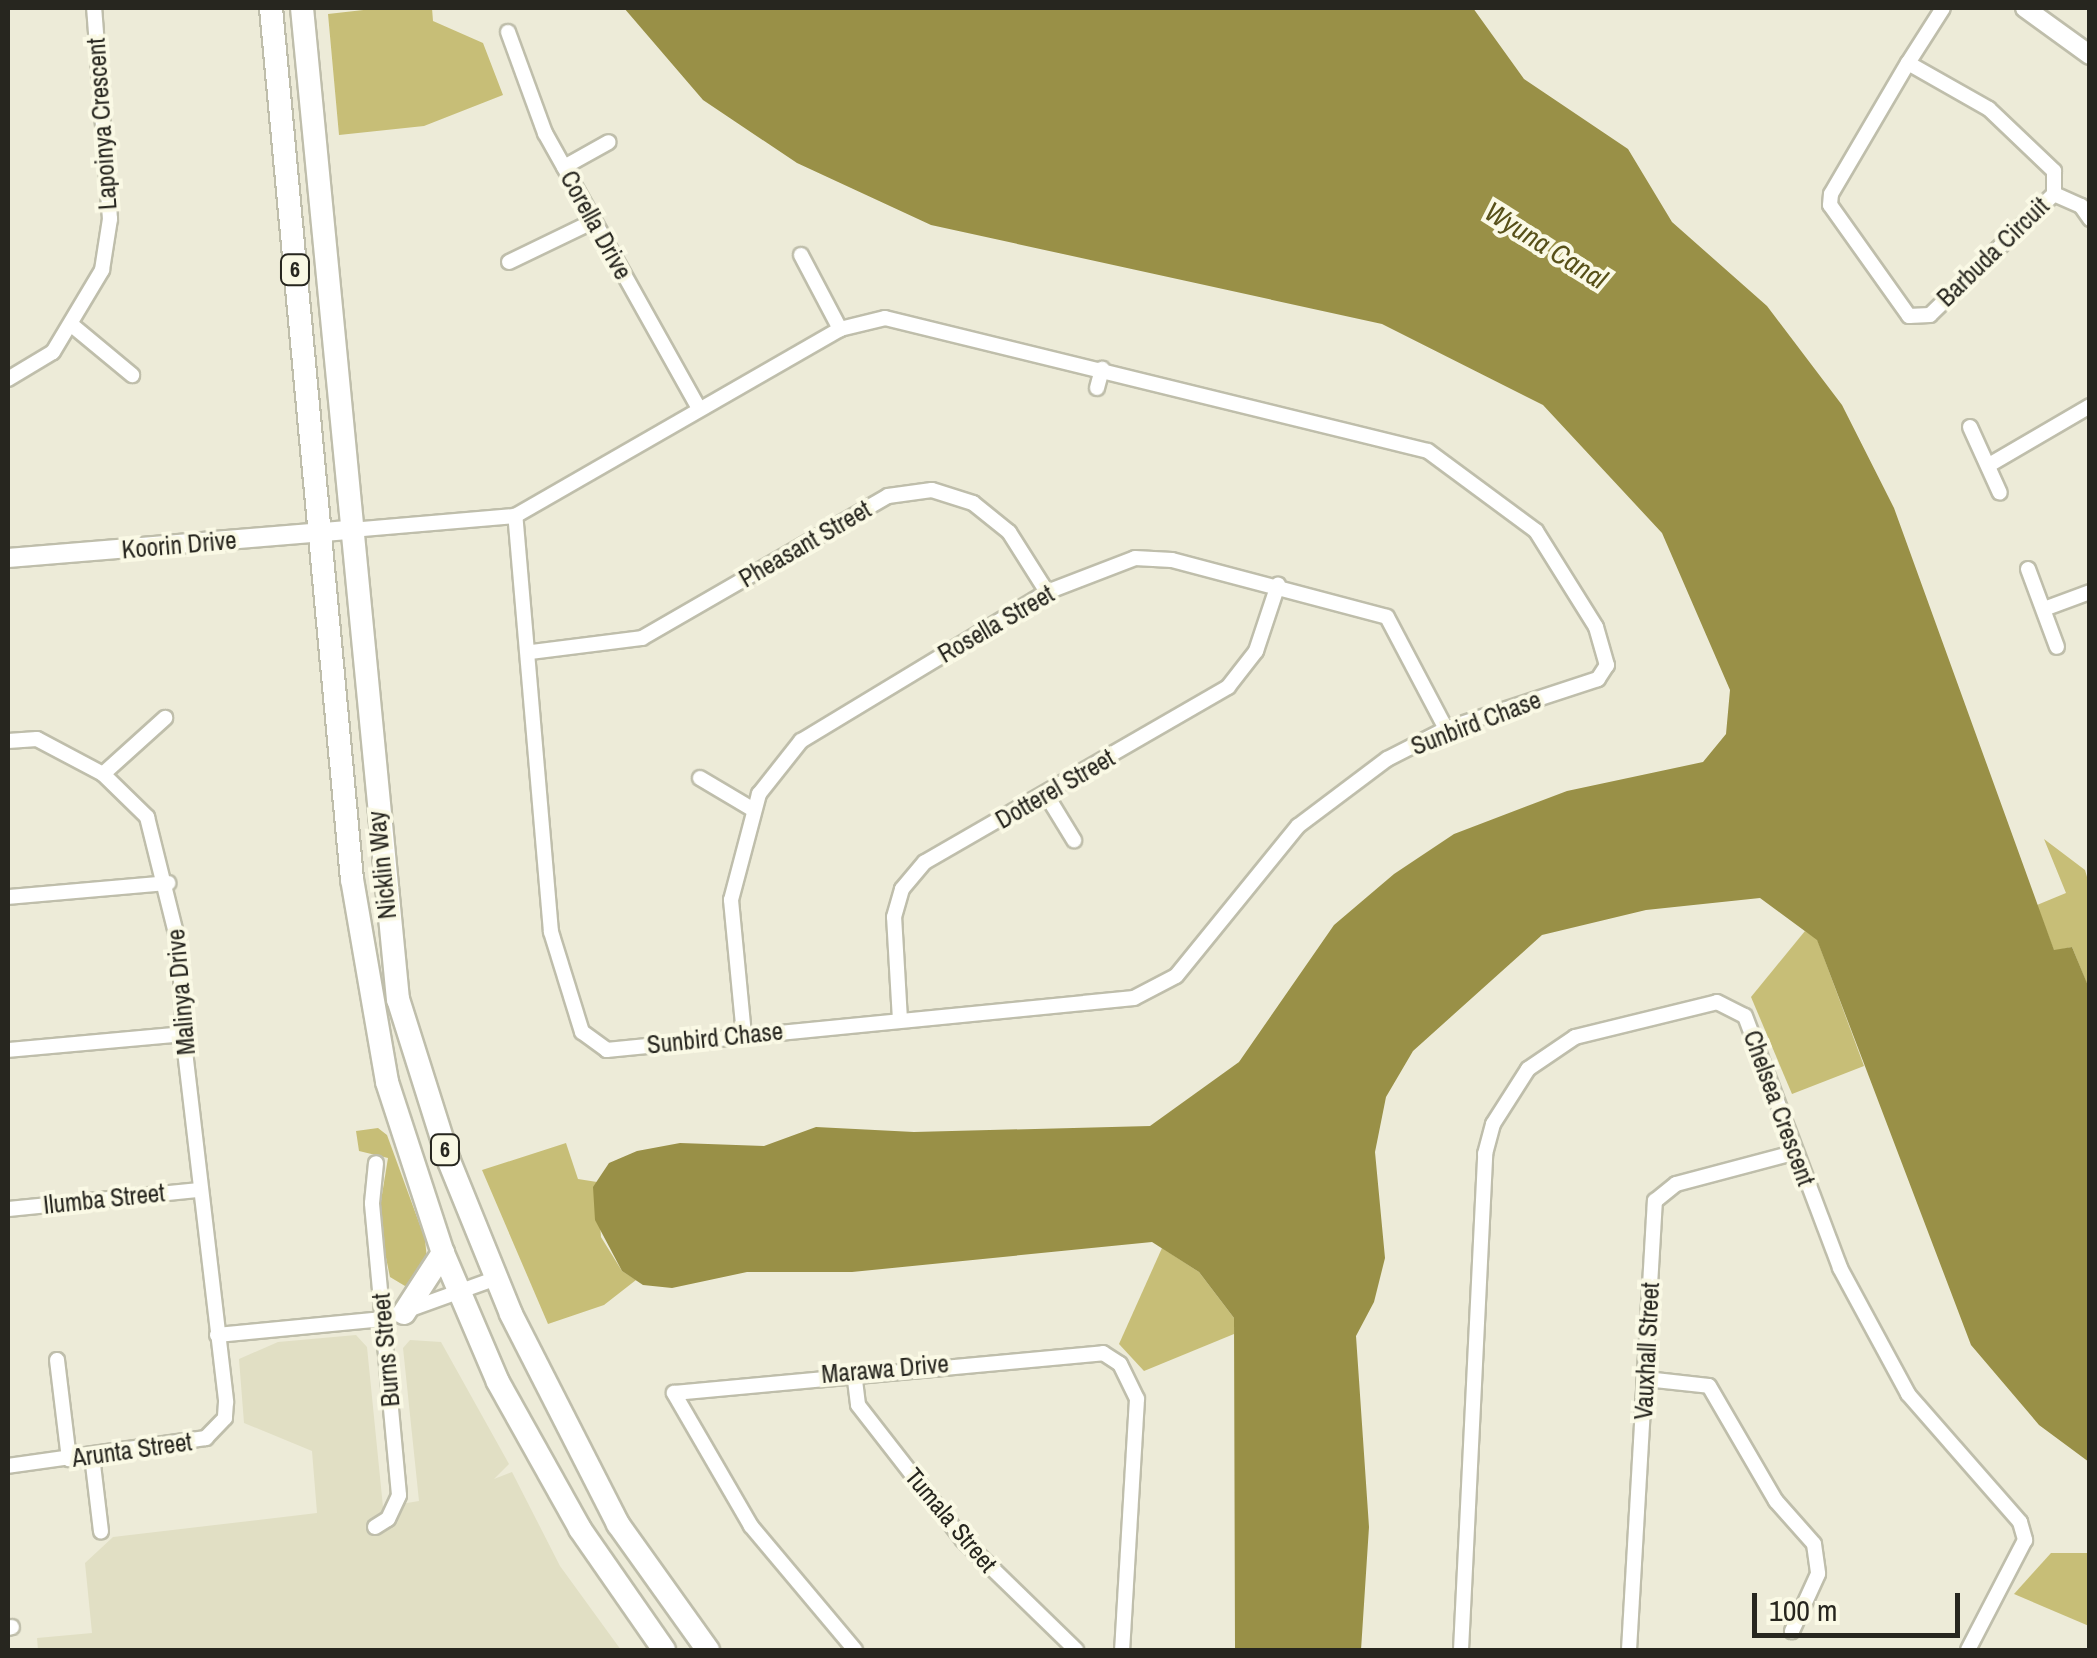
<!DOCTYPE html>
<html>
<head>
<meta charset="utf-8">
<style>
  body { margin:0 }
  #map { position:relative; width:2097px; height:1658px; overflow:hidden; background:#edebd8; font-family:"Archivo Narrow",sans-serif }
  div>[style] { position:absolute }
  .built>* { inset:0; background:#e1dfc4 }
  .green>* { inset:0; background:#c7be77 }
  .water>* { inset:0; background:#999047 }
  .roads { filter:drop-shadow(2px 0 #bfbeab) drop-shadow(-2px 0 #bfbeab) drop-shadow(0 2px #bfbeab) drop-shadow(0 -2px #bfbeab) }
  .minor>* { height:14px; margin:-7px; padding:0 7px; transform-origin:7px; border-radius:7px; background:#fff }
  .tertiary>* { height:18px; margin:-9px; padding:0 9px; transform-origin:9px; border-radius:9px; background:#fff }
  .trunk>* { height:22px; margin:-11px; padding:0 11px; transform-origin:11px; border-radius:11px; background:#fff }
  span { translate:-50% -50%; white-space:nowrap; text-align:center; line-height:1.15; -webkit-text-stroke:8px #faf9e5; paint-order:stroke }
  .shield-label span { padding:2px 8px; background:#faf9e5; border:2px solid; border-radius:8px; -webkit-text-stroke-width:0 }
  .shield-label { font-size:22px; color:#27261f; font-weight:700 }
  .street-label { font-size:25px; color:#27261f }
  .water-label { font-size:28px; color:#575019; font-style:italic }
  .frame { position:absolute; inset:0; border:10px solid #27261f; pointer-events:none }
  .scale { position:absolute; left:1752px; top:1593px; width:208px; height:45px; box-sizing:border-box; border:5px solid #27261f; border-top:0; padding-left:12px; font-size:30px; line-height:35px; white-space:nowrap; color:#27261f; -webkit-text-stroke:8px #faf9e5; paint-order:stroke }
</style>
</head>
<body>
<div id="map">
  <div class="built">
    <i style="clip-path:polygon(356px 1335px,367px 1347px,383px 1507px,419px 1501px,403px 1348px,410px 1340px,441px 1342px,509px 1464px,494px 1479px,512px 1472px,560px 1566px,621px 1650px,38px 1650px,37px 1638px,92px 1633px,85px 1563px,113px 1537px,317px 1513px,312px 1451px,244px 1423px,239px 1359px,278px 1342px)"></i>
  </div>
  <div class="green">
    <i style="clip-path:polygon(381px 8px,432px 8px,433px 21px,483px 43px,503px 95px,424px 126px,339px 135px,328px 14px)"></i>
    <i style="clip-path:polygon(2044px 839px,2085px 870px,2089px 884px,2089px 989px,2072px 947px,2054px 951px,2037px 905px,2066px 893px)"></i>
    <i style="clip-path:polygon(1805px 931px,1817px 939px,1864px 1066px,1792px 1094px,1751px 997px)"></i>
    <i style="clip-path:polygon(378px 1128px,387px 1135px,425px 1239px,427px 1260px,415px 1283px,405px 1286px,390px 1277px,378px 1219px,388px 1158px,359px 1151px,356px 1131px)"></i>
    <i style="clip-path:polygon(566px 1143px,578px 1179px,597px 1182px,601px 1237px,622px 1271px,636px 1280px,604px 1305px,548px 1324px,482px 1170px)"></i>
    <i style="clip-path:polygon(1162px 1248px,1199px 1272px,1234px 1318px,1234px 1334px,1144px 1371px,1119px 1344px)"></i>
    <i style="clip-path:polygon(2051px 1553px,2089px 1553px,2089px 1626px,2014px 1594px)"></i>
  </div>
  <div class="water">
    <i style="clip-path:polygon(624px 8px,1473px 8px,1524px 79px,1628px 149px,1672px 222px,1767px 306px,1842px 405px,1894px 508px,2054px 950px,2072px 947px,2089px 988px,2089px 1462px,2039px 1425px,1971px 1345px,1817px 940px,1760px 898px,1646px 910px,1542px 935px,1413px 1051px,1386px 1097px,1375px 1152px,1385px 1258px,1374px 1302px,1356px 1336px,1369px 1527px,1361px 1650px,1235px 1650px,1234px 1318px,1199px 1272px,1152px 1242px,852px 1272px,747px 1272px,672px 1288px,643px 1285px,622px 1271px,595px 1220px,593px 1187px,609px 1163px,637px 1151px,680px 1143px,764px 1146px,816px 1127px,914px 1132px,1150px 1126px,1239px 1062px,1334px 925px,1394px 874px,1454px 834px,1567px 791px,1703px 762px,1726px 734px,1730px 690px,1662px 533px,1543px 405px,1382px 324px,931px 225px,797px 163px,703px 100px)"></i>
  </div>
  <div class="roads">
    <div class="minor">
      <i style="left:508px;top:32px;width:108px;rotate:69.9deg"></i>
      <i style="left:545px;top:133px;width:316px;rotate:60.8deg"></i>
      <i style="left:1908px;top:63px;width:93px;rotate:29.6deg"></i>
      <i style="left:1989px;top:109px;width:90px;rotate:43.6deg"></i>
      <i style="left:2054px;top:171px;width:23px;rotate:90deg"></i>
      <i style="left:2054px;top:194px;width:173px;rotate:135.7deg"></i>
      <i style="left:1930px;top:315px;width:21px;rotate:177deg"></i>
      <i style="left:1909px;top:316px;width:136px;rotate:-125.4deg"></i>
      <i style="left:1830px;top:205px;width:11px;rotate:-85deg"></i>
      <i style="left:1831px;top:194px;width:152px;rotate:-59.6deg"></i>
      <i style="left:1908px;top:63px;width:65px;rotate:-57.5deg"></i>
      <i style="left:564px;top:167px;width:51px;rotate:-29.1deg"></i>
      <i style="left:2054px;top:194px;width:30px;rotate:24deg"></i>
      <i style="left:2081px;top:206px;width:16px;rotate:55deg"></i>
      <i style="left:801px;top:255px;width:84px;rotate:62.2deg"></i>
      <i style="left:509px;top:262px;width:94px;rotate:-25.8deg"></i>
      <i style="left:73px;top:326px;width:77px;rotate:39.7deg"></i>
      <i style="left:8px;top:379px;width:52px;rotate:-31deg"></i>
      <i style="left:53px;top:352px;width:96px;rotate:-59.1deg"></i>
      <i style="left:102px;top:270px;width:52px;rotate:-81.1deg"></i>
      <i style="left:110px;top:219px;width:212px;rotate:-94.3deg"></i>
      <i style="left:1097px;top:388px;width:20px;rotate:-75deg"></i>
      <i style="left:1970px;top:427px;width:72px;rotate:65.6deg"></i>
      <i style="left:1989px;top:465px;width:117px;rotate:-30.3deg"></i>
      <i style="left:351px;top:530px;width:165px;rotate:-4.9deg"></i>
      <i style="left:515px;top:516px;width:375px;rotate:-29.9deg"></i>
      <i style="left:840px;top:329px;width:46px;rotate:-13.7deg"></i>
      <i style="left:885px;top:318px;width:559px;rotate:13.76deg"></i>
      <i style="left:1428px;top:451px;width:134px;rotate:36.5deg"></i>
      <i style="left:1536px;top:531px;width:113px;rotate:58deg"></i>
      <i style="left:1596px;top:627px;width:40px;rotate:74deg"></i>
      <i style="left:1607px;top:665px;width:17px;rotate:123deg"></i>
      <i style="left:1598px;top:679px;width:160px;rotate:161.8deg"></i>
      <i style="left:1446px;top:729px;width:66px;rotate:153deg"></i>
      <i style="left:1387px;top:759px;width:111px;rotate:143deg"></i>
      <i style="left:1298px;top:826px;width:193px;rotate:129.1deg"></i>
      <i style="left:1176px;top:976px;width:47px;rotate:152.4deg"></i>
      <i style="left:1134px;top:998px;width:530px;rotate:174.36deg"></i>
      <i style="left:607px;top:1050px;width:31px;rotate:-144deg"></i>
      <i style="left:582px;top:1032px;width:105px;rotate:-107.2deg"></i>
      <i style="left:551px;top:932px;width:418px;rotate:-94.9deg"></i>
      <i style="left:2028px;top:569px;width:83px;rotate:69.6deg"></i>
      <i style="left:2044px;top:609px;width:49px;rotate:-20.3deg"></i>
      <i style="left:531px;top:652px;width:112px;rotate:-7.2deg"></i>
      <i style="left:642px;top:638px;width:284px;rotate:-30deg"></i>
      <i style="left:888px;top:496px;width:44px;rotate:-7.8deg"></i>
      <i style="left:932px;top:490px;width:43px;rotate:17.6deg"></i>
      <i style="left:973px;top:503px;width:46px;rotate:38.9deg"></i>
      <i style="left:1009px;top:532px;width:71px;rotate:57.7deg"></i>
      <i style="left:8px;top:741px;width:29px;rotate:-4deg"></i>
      <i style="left:37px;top:739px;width:75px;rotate:27.9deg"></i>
      <i style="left:103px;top:774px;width:62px;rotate:44.3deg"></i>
      <i style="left:147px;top:817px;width:136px;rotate:76deg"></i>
      <i style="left:180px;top:949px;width:85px;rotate:88deg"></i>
      <i style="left:183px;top:1034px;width:371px;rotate:83.3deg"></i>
      <i style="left:226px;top:1402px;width:16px;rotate:94deg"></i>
      <i style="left:225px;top:1418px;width:28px;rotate:134deg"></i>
      <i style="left:206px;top:1438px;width:200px;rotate:172deg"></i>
      <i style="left:103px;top:774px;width:84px;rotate:-42.1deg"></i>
      <i style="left:700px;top:778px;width:61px;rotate:30.8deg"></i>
      <i style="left:1047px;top:796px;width:52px;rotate:58.5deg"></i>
      <i style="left:8px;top:897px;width:161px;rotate:-5deg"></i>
      <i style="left:900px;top:1020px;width:103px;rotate:-93.3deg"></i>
      <i style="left:894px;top:917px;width:29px;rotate:-74deg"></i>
      <i style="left:902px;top:889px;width:35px;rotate:-50deg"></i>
      <i style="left:925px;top:862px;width:350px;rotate:-30deg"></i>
      <i style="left:1228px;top:687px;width:46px;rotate:-52.1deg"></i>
      <i style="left:1256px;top:651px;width:70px;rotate:-71.6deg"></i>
      <i style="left:744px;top:1035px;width:136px;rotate:-95.5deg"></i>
      <i style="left:731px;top:900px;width:110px;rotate:-75.2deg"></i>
      <i style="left:759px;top:794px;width:68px;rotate:-51.6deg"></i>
      <i style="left:801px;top:741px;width:288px;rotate:-31.2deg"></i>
      <i style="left:1047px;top:592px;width:94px;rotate:-21.1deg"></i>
      <i style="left:1135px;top:558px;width:37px;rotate:3deg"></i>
      <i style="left:1172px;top:560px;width:222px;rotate:14.8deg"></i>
      <i style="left:1387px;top:617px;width:127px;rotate:62.2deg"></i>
      <i style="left:8px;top:1050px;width:176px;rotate:-5.2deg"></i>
      <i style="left:8px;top:1209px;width:193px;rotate:-5.7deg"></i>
      <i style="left:217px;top:1335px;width:167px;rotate:-5.5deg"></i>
      <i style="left:383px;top:1319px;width:118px;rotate:-19.8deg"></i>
      <i style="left:57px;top:1360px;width:100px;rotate:83.1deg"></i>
      <i style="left:854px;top:1372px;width:33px;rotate:83deg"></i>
      <i style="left:858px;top:1405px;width:171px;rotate:52.1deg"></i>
      <i style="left:963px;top:1540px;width:158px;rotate:44.2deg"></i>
      <i style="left:1646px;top:1379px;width:63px;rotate:6.3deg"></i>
      <i style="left:1709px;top:1386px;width:133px;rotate:59.8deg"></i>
      <i style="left:1776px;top:1501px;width:57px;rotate:48.5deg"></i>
      <i style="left:1814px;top:1544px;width:30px;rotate:82deg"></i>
      <i style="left:1818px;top:1574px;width:63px;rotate:114.5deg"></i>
      <i style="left:92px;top:1456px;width:76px;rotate:83.2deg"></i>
      <i style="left:375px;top:1527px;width:15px;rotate:-32deg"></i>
      <i style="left:388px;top:1519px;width:26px;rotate:-65deg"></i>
      <i style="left:399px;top:1495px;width:293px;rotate:-95.3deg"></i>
      <i style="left:372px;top:1203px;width:40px;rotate:-84.3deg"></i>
      <i style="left:8px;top:1628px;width:4px;rotate:-14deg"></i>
      <i style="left:855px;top:1650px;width:162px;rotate:-130deg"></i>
      <i style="left:751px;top:1526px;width:154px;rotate:-120.1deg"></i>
      <i style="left:674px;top:1393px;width:431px;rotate:-5.3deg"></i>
      <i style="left:1103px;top:1353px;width:20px;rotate:33deg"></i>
      <i style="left:1120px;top:1364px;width:39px;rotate:64deg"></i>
      <i style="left:1137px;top:1399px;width:251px;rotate:93.4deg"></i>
      <i style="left:1461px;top:1650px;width:497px;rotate:-87.2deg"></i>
      <i style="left:1485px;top:1154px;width:31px;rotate:-75deg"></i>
      <i style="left:1493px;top:1124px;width:65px;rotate:-57.5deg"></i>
      <i style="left:1528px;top:1069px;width:57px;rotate:-34.2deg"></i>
      <i style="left:1575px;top:1037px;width:146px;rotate:-13.8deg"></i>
      <i style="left:1717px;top:1002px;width:31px;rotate:27deg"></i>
      <i style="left:1745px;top:1016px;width:269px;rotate:69.3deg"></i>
      <i style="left:1840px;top:1268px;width:143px;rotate:61.6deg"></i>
      <i style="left:1908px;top:1394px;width:170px;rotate:48.8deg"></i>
      <i style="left:2020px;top:1522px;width:19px;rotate:74deg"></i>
      <i style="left:2025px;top:1540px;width:124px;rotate:117.4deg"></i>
      <i style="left:1629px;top:1650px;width:450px;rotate:-86.7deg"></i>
      <i style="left:1655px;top:1201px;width:27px;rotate:-39deg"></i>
      <i style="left:1676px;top:1184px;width:121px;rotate:-14.8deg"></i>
    </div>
    <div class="tertiary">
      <i style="left:2025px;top:8px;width:80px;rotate:35.9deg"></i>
      <i style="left:8px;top:558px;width:344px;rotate:-4.7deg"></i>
    </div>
    <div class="trunk">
      <i style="left:271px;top:8px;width:875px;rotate:84.69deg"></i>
      <i style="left:352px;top:879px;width:206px;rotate:80.2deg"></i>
      <i style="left:387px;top:1082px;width:180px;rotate:71.9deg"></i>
      <i style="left:443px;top:1253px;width:140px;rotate:66.9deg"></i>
      <i style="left:498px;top:1382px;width:168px;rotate:60.8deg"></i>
      <i style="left:580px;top:1529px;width:147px;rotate:55.2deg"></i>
      <i style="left:302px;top:8px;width:996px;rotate:84.47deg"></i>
      <i style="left:398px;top:999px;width:170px;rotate:72.5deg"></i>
      <i style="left:449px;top:1161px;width:165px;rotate:67.9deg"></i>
      <i style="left:511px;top:1314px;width:236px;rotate:63deg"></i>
      <i style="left:618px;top:1524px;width:155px;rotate:54.5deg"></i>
      <i style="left:404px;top:1313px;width:72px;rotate:-57deg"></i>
    </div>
  </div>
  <div class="shield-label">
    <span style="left:295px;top:270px">6</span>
    <span style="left:445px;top:1150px">6</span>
  </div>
  <div class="street-label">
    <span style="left:102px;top:124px;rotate:-94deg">Lapoinya Crescent</span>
    <span style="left:596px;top:225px;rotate:61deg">Corella Drive</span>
    <span style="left:1993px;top:252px;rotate:-44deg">Barbuda Circuit</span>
    <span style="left:805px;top:544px;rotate:-30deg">Pheasant Street</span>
    <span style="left:179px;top:545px;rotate:-5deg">Koorin Drive</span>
    <span style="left:996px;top:624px;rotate:-30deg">Rosella Street</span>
    <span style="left:1476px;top:723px;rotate:-21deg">Sunbird Chase</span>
    <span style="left:1055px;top:789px;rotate:-30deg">Dotterel Street</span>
    <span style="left:382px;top:865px;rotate:-96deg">Nicklin Way</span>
    <span style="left:181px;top:992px;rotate:-95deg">Malinya Drive</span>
    <span style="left:715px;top:1038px;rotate:-6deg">Sunbird Chase</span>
    <span style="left:1779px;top:1108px;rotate:70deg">Chelsea Crescent</span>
    <span style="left:104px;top:1199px;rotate:-6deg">Ilumba Street</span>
    <span style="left:386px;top:1350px;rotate:-95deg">Burns Street</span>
    <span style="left:1647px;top:1351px;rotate:-87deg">Vauxhall Street</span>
    <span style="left:885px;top:1369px;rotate:-5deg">Marawa Drive</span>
    <span style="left:132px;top:1450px;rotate:-8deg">Arunta Street</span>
    <span style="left:951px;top:1520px;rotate:50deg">Tumala Street</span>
  </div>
  <div class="water-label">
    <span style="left:1546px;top:245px;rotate:32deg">Wyuna Canal</span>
  </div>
  <div class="frame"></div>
  <div class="scale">100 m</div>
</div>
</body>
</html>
